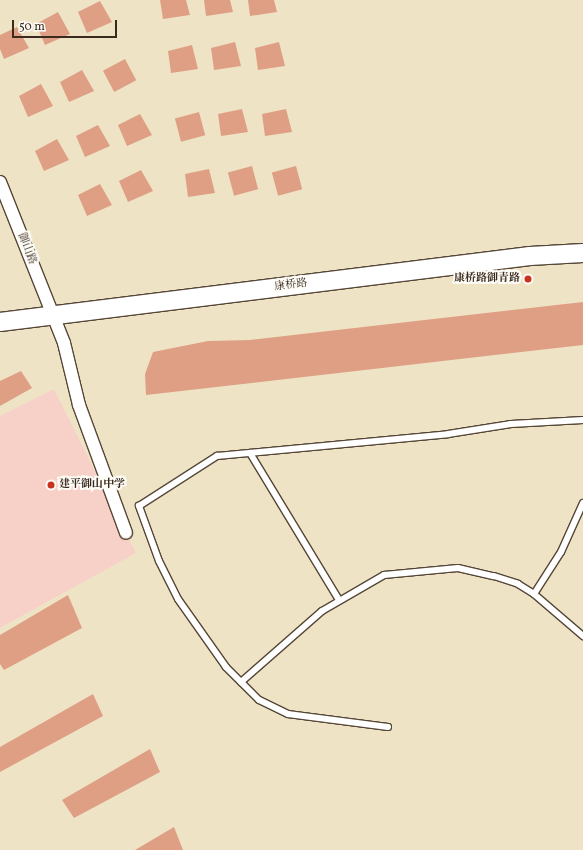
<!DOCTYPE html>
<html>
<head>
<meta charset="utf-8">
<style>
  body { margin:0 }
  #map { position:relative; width:583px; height:850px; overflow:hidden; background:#eee4c5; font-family:Vollkorn,"Noto Serif SC",serif }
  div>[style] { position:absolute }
  .built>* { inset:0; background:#f7d1c8 }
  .building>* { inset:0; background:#df9f85; transform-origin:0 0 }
  .roads { filter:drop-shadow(1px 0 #564637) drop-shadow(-1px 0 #564637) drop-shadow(0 1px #564637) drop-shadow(0 -1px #564637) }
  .service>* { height:6px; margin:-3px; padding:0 3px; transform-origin:3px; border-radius:3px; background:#fff }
  .minor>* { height:12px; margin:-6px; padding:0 6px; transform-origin:6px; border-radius:6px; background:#fff }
  .secondary>* { height:18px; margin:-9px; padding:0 9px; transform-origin:9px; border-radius:9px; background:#fff }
  .dots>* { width:11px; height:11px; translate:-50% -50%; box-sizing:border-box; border:2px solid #fdfcf7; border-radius:50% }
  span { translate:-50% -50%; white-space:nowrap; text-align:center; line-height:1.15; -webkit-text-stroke:4px #fdfcf7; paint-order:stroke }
  .street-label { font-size:11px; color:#3b2a1e }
  .poi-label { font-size:11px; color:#3b2a1e; font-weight:700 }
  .right { translate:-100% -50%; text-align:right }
  .left { translate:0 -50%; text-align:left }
  .scale { position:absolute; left:12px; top:20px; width:105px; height:18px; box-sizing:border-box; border:2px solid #3b2a1e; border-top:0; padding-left:5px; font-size:12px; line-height:14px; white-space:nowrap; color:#3b2a1e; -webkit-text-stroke:3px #fdfcf7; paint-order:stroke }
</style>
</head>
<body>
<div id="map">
  <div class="built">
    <i style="clip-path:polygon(54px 389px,136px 553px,0 628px,0 416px)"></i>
  </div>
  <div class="building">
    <i style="clip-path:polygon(160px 0,186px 0,190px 15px,163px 19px)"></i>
    <i style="clip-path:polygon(204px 0,230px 0,233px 12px,206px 16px)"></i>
    <i style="clip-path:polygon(248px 0,274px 0,277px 12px,250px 16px)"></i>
    <i style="clip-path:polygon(100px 1px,112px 22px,87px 33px,78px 12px)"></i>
    <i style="clip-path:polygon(58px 12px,70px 34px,45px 45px,36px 24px)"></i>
    <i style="clip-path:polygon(17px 27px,29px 48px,4px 59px,0 49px,0 35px)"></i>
    <i style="clip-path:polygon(235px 42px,241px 66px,214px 70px,211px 48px)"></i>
    <i style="clip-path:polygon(279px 42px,285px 66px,258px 70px,255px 48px)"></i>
    <i style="clip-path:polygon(192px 45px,198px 69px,171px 73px,168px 51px)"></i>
    <i style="left:125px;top:59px;width:24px;height:25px;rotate:62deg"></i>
    <i style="clip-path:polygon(82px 70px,94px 91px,69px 102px,60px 82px)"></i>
    <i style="clip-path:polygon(41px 84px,53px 106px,28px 117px,19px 96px)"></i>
    <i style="clip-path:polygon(242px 109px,248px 132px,221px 136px,218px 114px)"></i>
    <i style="clip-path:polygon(286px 109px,292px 132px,265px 136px,262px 114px)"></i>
    <i style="left:199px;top:112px;width:24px;height:25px;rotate:75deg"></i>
    <i style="clip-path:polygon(140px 114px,152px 135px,127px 146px,118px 125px)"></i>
    <i style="clip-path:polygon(98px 125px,110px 146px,85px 157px,76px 136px)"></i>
    <i style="clip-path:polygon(57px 139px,69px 160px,44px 171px,35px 151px)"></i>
    <i style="left:252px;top:166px;width:24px;height:25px;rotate:75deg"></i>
    <i style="left:296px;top:166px;width:24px;height:25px;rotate:75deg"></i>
    <i style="clip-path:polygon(209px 169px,215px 193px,188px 197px,185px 174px)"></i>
    <i style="clip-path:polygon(141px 170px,153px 191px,128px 202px,119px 181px)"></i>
    <i style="clip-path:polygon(100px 184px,112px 205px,87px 216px,78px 195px)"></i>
    <i style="clip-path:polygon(583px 302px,583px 345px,146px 395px,145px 374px,153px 352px,208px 341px,250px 340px)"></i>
    <i style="clip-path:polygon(21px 371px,32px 388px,0 406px,0 381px)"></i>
    <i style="clip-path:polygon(68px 595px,82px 628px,4px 670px,0 664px,0 635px)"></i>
    <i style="clip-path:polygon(93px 694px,103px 716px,0 772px,0 747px)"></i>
    <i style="clip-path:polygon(150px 749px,160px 772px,74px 818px,62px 800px)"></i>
    <i style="clip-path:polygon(174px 827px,183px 850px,135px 850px)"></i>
  </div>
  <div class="roads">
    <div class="service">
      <i style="left:250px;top:453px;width:172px;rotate:58.8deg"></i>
      <i style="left:534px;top:594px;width:50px;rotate:-57.3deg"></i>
      <i style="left:561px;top:552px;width:54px;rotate:-65.8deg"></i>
      <i style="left:241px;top:682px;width:108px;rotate:-41.2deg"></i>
      <i style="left:322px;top:611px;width:72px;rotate:-30.1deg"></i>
      <i style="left:384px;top:575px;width:74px;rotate:-5.4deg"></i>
      <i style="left:458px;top:568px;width:37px;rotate:13deg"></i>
      <i style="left:494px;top:576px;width:25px;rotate:18deg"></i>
      <i style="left:518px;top:584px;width:19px;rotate:32deg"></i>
      <i style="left:534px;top:594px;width:65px;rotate:40.6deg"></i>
      <i style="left:388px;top:727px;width:101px;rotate:-172.6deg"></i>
      <i style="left:288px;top:714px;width:32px;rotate:-154deg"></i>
      <i style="left:259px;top:700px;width:47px;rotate:-135deg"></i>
      <i style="left:226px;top:667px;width:83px;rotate:-125.2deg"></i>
      <i style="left:178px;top:599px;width:42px;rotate:-116.6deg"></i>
      <i style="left:159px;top:561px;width:59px;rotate:-110deg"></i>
      <i style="left:139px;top:506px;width:93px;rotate:-32.7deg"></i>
      <i style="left:217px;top:456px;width:232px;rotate:-5.4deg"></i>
      <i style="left:448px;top:434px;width:64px;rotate:-9deg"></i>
      <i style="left:511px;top:424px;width:72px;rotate:-3.2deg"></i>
    </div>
    <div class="minor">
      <i style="left:0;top:182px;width:173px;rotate:68.3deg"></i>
      <i style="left:64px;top:343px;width:64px;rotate:76.4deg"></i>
      <i style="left:79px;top:405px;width:136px;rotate:69.8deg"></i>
    </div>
    <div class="secondary">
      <i style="left:0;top:322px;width:534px;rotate:-7.1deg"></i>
      <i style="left:530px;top:256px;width:53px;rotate:-3.2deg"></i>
    </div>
  </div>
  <div class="dots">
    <i style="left:528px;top:279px;background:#c8321e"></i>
    <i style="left:51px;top:485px;background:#c8321e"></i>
  </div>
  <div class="street-label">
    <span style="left:26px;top:249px;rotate:69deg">御山路</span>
    <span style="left:291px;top:286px;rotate:-7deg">康桥路</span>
  </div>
  <div class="poi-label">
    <span class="right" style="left:520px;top:279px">康桥路御青路</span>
    <span class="left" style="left:59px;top:485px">建平御山中学</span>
  </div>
  <div class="scale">50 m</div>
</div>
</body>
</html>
